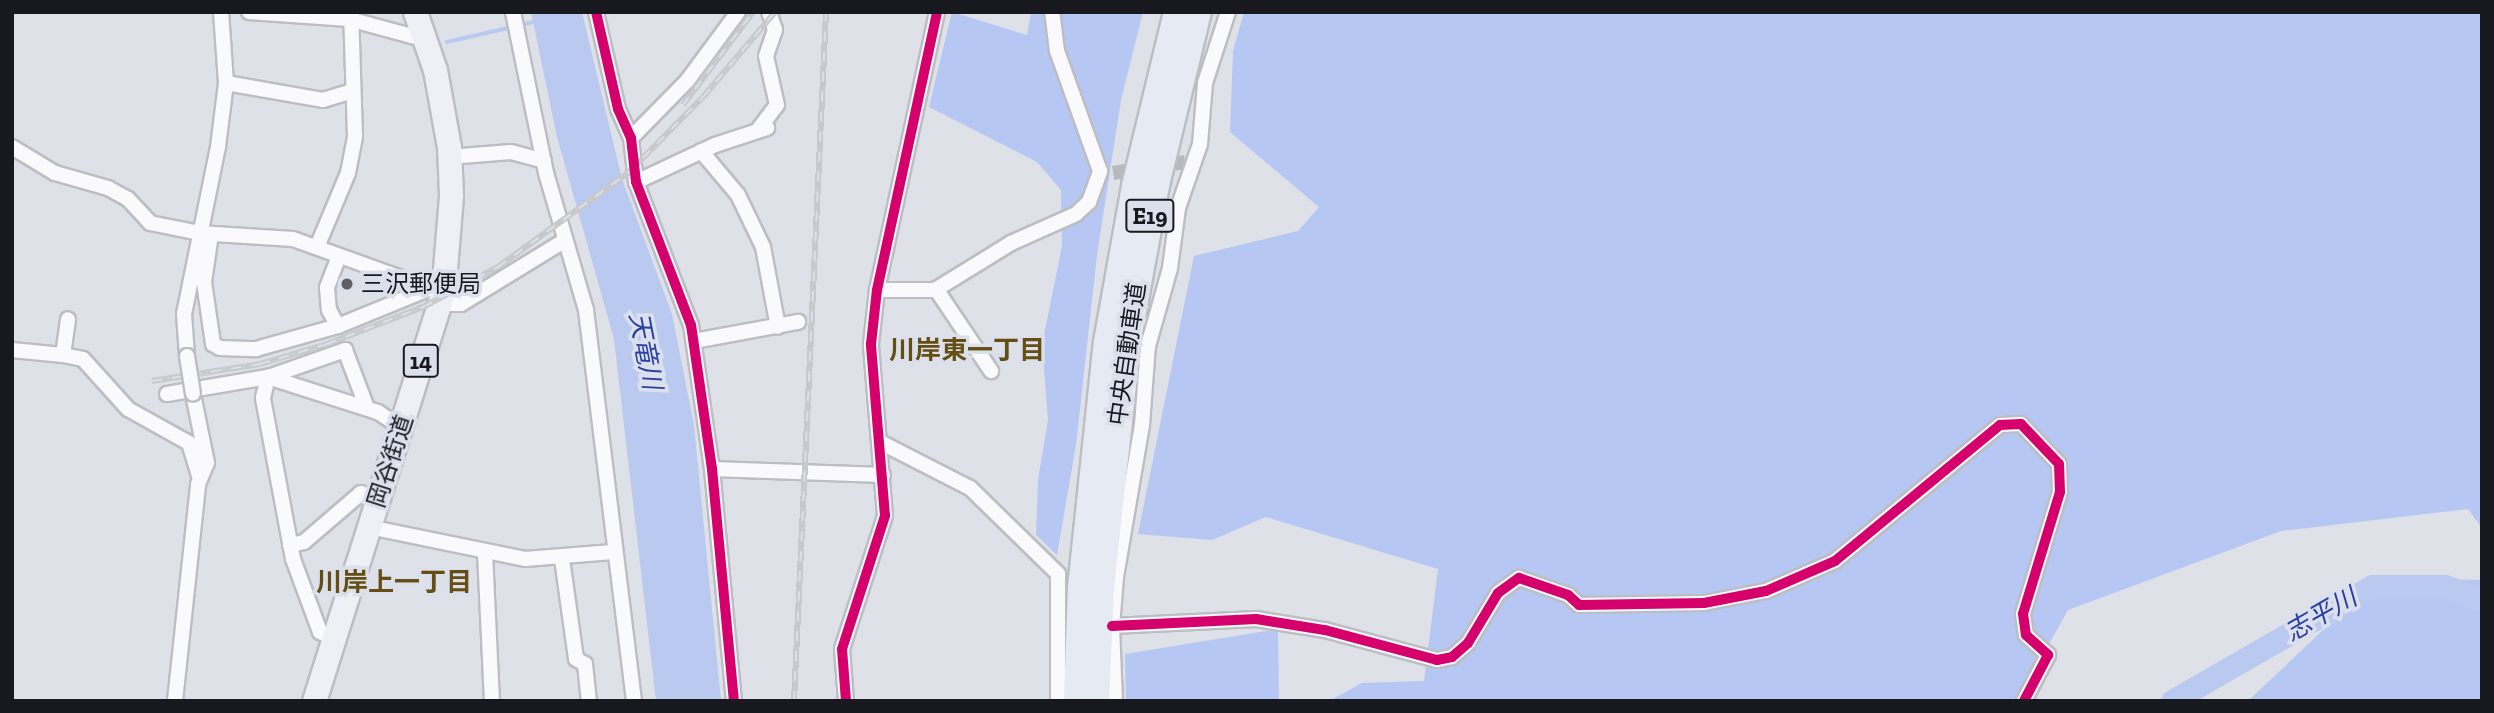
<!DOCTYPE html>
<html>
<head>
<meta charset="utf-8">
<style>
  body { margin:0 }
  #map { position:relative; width:2494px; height:713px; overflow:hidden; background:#dfe1e8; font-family:"Zilla Slab","Noto Sans JP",serif }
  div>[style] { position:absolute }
  .green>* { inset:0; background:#b6c7f4 }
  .water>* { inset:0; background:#bac9ef }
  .stream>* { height:3.5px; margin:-1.75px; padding:0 1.75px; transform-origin:1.75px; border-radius:1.75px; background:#bac9ef }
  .river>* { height:23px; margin:-11.5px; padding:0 11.5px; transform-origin:11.5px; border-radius:11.5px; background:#bac9ef }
  .minor-tunnel>* { height:14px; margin-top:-7px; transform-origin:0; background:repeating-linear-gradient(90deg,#b7b9c0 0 14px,transparent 0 21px) }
  .roads { filter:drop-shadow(2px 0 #bcbec3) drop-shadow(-2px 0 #bcbec3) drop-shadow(0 2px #bcbec3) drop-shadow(0 -2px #bcbec3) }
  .minor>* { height:14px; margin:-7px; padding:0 7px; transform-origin:7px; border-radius:7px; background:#fafafc }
  .primary>* { height:23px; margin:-11.5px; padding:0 11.5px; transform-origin:11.5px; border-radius:11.5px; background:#eef0f6 }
  .motorway>* { height:26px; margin:-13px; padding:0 13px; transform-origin:13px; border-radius:13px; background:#e6eaf2 }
  .rail>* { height:6px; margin-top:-3px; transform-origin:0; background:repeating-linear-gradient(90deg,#dbe0ec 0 10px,#c8c9cb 0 20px); box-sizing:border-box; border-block:2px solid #c8c9cb }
  .bridges { filter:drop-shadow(2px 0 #bcbec3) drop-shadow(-2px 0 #bcbec3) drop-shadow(0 2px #bcbec3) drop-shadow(0 -2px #bcbec3) }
  .minor-bridge>* { height:14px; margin:-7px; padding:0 7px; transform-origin:7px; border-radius:7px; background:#fafafc }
  .cycleway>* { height:10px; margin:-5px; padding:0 5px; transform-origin:5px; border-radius:5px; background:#d6006c }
  .dots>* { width:19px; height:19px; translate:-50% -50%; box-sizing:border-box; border:4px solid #dbe0ec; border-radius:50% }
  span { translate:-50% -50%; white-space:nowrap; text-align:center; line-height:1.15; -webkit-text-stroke:7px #dbe0ec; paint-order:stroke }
  .shield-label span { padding:2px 5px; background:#dbe0ec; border:2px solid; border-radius:5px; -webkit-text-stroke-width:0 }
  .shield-label { font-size:23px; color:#18191e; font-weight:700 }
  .poi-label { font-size:24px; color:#18191e }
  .left { translate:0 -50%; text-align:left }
  .street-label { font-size:24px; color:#18191e }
  .water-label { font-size:26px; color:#2840a0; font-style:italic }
  .neighbourhood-label { font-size:26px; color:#644e12; font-weight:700 }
  .frame { position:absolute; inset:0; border:14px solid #18191e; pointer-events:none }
</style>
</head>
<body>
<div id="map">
  <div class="green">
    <i style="clip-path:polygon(952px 12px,1027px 35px,1031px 12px,1143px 12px,1121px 100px,1097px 255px,1076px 445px,1057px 555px,1036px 535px,1038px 480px,1048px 420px,1042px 345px,1062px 246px,1061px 190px,1037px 162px,929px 107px)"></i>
    <i style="clip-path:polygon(1244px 12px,2482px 12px,2482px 528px,2468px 509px,2281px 531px,2068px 610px,2017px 701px,1329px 701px,1362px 683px,1424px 681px,1438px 569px,1266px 517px,1212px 540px,1138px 534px,1194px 256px,1298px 231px,1319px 207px,1230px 132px,1233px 51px)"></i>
    <i style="clip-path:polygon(2400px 578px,2482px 580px,2482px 701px,2248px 701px,2323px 630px)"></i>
    <i style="clip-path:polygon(1278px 629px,1279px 701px,1126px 701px,1125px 654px)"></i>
  </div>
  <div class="water">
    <i style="clip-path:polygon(531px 12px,582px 12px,622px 179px,672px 314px,694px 425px,721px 701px,656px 701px,614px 339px,557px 137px)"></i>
  </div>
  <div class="stream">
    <i style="left:521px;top:25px;width:16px;rotate:-14deg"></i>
    <i style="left:447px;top:42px;width:68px;rotate:-12.8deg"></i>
  </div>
  <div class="river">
    <i style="left:2172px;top:701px;width:231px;rotate:-29.9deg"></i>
    <i style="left:2372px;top:586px;width:73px"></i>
    <i style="left:2445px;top:586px;width:40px;rotate:21deg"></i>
  </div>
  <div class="minor-tunnel">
    <i style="left:1113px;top:173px;width:73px;rotate:-8.7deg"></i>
  </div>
  <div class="roads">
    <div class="minor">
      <i style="left:249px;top:12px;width:100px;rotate:4deg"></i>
      <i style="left:349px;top:19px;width:80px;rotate:15.3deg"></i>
      <i style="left:513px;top:12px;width:164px;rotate:78.4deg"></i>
      <i style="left:546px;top:173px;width:143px;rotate:73.7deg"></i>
      <i style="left:586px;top:310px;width:394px;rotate:83deg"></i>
      <i style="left:596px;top:12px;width:99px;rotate:77.2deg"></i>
      <i style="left:618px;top:109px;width:32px;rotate:66deg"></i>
      <i style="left:631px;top:138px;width:44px;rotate:83.5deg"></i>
      <i style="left:636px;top:182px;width:153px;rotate:69deg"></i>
      <i style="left:691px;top:325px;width:146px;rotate:81.7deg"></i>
      <i style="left:712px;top:469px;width:233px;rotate:84.6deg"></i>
      <i style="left:226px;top:83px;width:98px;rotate:9.9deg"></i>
      <i style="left:323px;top:100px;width:31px;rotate:-17deg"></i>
      <i style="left:758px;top:130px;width:31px;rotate:-53deg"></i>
      <i style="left:777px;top:105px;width:50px;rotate:-102.7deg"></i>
      <i style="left:766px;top:56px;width:28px;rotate:-71deg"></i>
      <i style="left:775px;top:30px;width:19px;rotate:-108deg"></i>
      <i style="left:631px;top:138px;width:80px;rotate:-45.5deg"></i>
      <i style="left:687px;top:81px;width:86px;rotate:-53.5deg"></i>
      <i style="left:12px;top:147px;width:50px;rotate:31.2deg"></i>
      <i style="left:55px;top:173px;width:55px;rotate:15.8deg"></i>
      <i style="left:108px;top:188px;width:23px;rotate:29deg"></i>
      <i style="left:128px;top:199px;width:33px;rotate:47deg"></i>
      <i style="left:150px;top:223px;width:50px;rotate:11.5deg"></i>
      <i style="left:199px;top:233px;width:94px;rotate:3.7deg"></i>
      <i style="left:293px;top:239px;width:159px;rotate:19.8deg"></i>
      <i style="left:701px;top:151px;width:57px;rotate:49.9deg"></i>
      <i style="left:738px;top:195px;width:58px;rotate:64.3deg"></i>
      <i style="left:763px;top:247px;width:81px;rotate:79.4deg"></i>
      <i style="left:449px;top:157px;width:62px;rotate:-4.6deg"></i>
      <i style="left:511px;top:152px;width:34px;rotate:15deg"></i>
      <i style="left:636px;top:182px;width:87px;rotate:-25.1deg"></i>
      <i style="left:715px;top:145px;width:55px;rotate:-18.1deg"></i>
      <i style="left:211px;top:234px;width:49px;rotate:98.3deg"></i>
      <i style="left:204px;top:282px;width:63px;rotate:81.7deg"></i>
      <i style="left:213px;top:344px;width:8px;rotate:30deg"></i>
      <i style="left:220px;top:348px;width:36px;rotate:2deg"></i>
      <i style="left:256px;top:349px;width:85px;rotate:-15.7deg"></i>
      <i style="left:317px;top:247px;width:80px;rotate:-67.3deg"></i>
      <i style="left:348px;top:173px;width:37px;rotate:-79deg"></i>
      <i style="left:355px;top:137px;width:125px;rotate:-91.8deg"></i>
      <i style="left:339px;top:256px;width:34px;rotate:111deg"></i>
      <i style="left:327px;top:288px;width:22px;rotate:85deg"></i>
      <i style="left:329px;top:310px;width:18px;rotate:61deg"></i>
      <i style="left:338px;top:326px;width:97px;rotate:-22.3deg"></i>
      <i style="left:936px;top:289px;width:99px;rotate:56.1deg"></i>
      <i style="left:877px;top:290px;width:58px"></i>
      <i style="left:935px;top:290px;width:89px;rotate:-31.7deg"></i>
      <i style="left:1011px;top:243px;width:71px;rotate:-24deg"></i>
      <i style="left:1076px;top:214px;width:18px;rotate:-43deg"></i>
      <i style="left:1089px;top:202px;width:33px;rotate:-70deg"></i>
      <i style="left:1100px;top:171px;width:127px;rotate:-109.7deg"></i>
      <i style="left:1057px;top:51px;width:39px;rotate:-97deg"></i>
      <i style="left:439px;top:304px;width:22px"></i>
      <i style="left:461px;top:304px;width:121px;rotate:-31.5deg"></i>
      <i style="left:694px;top:341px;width:106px;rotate:-10.4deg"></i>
      <i style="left:12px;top:350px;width:51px;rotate:5.6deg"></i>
      <i style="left:63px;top:355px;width:36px;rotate:-82deg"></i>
      <i style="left:63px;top:355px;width:20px;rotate:11deg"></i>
      <i style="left:83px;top:359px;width:67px;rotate:48deg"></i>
      <i style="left:128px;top:409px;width:70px;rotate:29.1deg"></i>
      <i style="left:189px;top:443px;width:37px;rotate:73deg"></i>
      <i style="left:187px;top:356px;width:42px;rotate:-94.1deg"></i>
      <i style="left:184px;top:314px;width:170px;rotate:-78.5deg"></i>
      <i style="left:218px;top:147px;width:64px;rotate:-82.9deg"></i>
      <i style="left:226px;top:83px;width:71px;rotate:-94deg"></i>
      <i style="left:167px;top:394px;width:102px;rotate:-9.6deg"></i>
      <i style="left:268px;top:377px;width:82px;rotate:-19.3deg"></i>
      <i style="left:345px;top:350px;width:62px;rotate:69.2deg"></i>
      <i style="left:880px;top:442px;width:101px;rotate:27.1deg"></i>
      <i style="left:970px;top:488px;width:123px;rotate:44.3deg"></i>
      <i style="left:1058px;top:574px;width:127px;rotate:90deg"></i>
      <i style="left:712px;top:469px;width:171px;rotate:2deg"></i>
      <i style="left:369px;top:527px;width:159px;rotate:11.6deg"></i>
      <i style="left:525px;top:559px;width:88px;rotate:-4.5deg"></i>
      <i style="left:290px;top:545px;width:14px;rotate:-12deg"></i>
      <i style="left:304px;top:542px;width:75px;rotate:-40.7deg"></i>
      <i style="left:361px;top:493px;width:17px;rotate:21deg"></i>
      <i style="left:485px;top:553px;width:148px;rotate:87.3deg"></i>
      <i style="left:562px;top:559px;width:101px;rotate:82deg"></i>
      <i style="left:576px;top:659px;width:10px;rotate:29deg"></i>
      <i style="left:585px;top:664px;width:37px;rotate:84deg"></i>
      <i style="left:1112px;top:626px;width:144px;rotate:-2.8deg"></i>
      <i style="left:1256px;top:619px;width:70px;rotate:9.1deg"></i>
      <i style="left:1325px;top:630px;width:116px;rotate:15deg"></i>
      <i style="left:1437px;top:660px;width:15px;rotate:-11deg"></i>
      <i style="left:1452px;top:657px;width:21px;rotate:-41deg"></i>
      <i style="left:1468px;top:643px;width:58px;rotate:-59deg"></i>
      <i style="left:1498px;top:593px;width:26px;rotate:-36deg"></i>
      <i style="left:1519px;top:578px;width:52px;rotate:19.1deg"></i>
      <i style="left:1568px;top:595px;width:15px;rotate:42deg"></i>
      <i style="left:1579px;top:605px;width:125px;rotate:-0.9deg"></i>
      <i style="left:1704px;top:603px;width:63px;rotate:-11deg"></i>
      <i style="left:1766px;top:591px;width:75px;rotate:-23.5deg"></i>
      <i style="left:1835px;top:561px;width:214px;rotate:-39.5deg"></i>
      <i style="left:2000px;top:425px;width:21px;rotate:-3deg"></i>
      <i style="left:2021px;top:424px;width:55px;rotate:46.5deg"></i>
      <i style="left:2059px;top:464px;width:28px;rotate:88deg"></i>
      <i style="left:2060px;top:492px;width:127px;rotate:106.9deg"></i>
      <i style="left:2023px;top:614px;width:21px;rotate:82deg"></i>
      <i style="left:2026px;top:635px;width:30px;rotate:42deg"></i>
      <i style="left:2048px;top:655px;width:52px;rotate:117.6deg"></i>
      <i style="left:334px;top:639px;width:16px;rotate:-153deg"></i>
      <i style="left:320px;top:632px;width:78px;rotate:-110.3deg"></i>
      <i style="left:293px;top:559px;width:164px;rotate:-100.6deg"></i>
      <i style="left:263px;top:398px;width:22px;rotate:-77deg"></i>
      <i style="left:268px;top:377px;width:115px;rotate:17.7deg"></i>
      <i style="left:378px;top:412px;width:27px;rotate:34deg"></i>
      <i style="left:175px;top:701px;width:218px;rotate:-83.9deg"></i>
      <i style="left:198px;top:484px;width:23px;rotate:-67deg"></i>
      <i style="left:207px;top:463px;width:70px;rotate:-101.5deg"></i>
      <i style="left:846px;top:701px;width:52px;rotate:-94.4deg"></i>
      <i style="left:842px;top:649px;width:140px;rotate:-72.1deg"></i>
      <i style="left:885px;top:516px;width:173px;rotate:-94.7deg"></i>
      <i style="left:871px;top:344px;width:54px;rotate:-83.7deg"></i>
      <i style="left:877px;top:290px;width:284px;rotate:-77.8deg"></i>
      <i style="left:1115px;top:701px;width:75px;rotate:-92.3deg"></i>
      <i style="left:1112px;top:626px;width:49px;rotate:-85.3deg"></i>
      <i style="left:1116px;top:577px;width:154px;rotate:-80.3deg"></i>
      <i style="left:1142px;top:425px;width:79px;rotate:-85.7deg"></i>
      <i style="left:1148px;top:346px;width:81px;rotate:-74.2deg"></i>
      <i style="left:1170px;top:268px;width:61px;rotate:-82.4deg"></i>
      <i style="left:1178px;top:208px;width:68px;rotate:-71deg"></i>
      <i style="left:1200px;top:144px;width:61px;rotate:-85.3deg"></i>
      <i style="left:1205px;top:83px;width:75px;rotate:-72.1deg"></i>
    </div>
    <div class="primary">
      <i style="left:314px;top:701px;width:428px;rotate:-72.5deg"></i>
      <i style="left:443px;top:293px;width:98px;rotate:-85.3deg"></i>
      <i style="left:451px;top:195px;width:48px;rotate:-92.4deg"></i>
      <i style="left:449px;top:147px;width:78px;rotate:-100.3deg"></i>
      <i style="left:435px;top:70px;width:61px;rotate:-109deg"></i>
    </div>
    <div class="motorway">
      <i style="left:1077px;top:701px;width:113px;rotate:-88deg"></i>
      <i style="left:1081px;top:588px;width:247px;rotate:-84deg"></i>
      <i style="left:1107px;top:342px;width:158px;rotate:-79.8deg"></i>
      <i style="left:1135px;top:186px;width:179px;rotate:-76.4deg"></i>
      <i style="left:1096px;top:701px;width:114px;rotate:-87.5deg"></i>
      <i style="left:1101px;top:587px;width:250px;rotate:-83.8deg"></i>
      <i style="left:1128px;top:338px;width:156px;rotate:-79.6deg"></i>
      <i style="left:1156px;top:185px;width:178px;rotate:-76.4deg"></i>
    </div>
  </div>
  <div class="rail">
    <i style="left:683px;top:105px;width:116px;rotate:-53deg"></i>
    <i style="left:152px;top:381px;width:109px;rotate:-8.9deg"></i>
    <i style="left:260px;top:364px;width:70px;rotate:-16.6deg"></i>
    <i style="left:327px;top:344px;width:103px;rotate:-21.1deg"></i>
    <i style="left:423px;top:307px;width:85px;rotate:-28.1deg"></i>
    <i style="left:498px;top:267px;width:162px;rotate:-35.9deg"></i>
    <i style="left:629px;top:172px;width:105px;rotate:-45.4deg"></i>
    <i style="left:703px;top:97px;width:111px;rotate:-49.7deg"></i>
    <i style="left:794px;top:701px;width:690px;rotate:-87.34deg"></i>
  </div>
  <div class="bridges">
    <div class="minor-bridge">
      <i style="left:187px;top:356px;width:38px;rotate:81deg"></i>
    </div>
  </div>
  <div class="cycleway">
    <i style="left:596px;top:12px;width:99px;rotate:77.2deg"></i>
    <i style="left:618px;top:109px;width:32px;rotate:66deg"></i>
    <i style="left:631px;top:138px;width:44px;rotate:83.5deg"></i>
    <i style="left:636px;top:182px;width:153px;rotate:69deg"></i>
    <i style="left:691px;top:325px;width:146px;rotate:81.7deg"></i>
    <i style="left:712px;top:469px;width:233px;rotate:84.6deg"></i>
    <i style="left:1112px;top:626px;width:144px;rotate:-2.8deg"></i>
    <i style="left:1256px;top:619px;width:70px;rotate:9.1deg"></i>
    <i style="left:1325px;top:630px;width:116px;rotate:15deg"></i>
    <i style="left:1437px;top:660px;width:15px;rotate:-11deg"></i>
    <i style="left:1452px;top:657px;width:21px;rotate:-41deg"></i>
    <i style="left:1468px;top:643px;width:58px;rotate:-59deg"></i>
    <i style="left:1498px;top:593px;width:26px;rotate:-36deg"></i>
    <i style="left:1519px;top:578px;width:52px;rotate:19.1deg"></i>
    <i style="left:1568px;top:595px;width:15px;rotate:42deg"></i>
    <i style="left:1579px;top:605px;width:125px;rotate:-0.9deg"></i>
    <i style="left:1704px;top:603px;width:63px;rotate:-11deg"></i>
    <i style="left:1766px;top:591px;width:75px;rotate:-23.5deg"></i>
    <i style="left:1835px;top:561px;width:214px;rotate:-39.5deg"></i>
    <i style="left:2000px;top:425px;width:21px;rotate:-3deg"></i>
    <i style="left:2021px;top:424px;width:55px;rotate:46.5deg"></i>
    <i style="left:2059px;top:464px;width:28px;rotate:88deg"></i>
    <i style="left:2060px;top:492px;width:127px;rotate:106.9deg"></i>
    <i style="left:2023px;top:614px;width:21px;rotate:82deg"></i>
    <i style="left:2026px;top:635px;width:30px;rotate:42deg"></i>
    <i style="left:2048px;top:655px;width:52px;rotate:117.6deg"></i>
    <i style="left:846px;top:701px;width:52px;rotate:-94.4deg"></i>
    <i style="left:842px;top:649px;width:140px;rotate:-72.1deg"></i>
    <i style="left:885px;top:516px;width:173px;rotate:-94.7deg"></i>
    <i style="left:871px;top:344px;width:54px;rotate:-83.7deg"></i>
    <i style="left:877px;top:290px;width:284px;rotate:-77.8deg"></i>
  </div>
  <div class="dots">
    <i style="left:347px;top:284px;background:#5e5f65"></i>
  </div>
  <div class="shield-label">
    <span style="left:1150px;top:216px">E19</span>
    <span style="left:421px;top:361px">14</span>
  </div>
  <div class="poi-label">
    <span class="left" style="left:361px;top:284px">三沢郵便局</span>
  </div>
  <div class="street-label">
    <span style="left:1127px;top:354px;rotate:-82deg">中央自動車道</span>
    <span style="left:390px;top:461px;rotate:-72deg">岡谷街道</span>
  </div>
  <div class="water-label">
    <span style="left:645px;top:351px;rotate:79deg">天竜川</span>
    <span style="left:2321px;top:615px;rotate:-30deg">志平川</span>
  </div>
  <div class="neighbourhood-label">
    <span style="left:967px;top:351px">川岸東一丁目</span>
    <span style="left:394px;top:583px">川岸上一丁目</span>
  </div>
  <div class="frame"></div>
</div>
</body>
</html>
